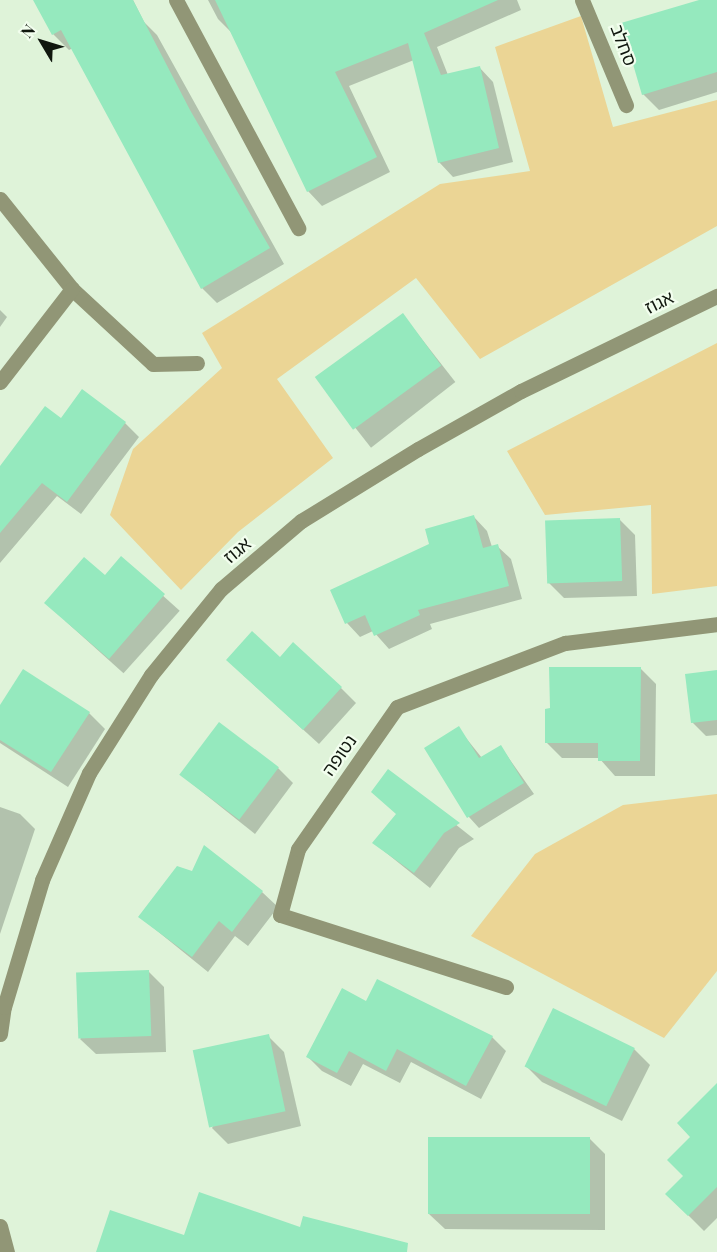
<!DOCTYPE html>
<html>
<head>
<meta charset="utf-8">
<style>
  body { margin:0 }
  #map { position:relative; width:717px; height:1252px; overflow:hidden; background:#dff3d9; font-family:"Playfair Display","Noto Sans Hebrew",serif }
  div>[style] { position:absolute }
  .green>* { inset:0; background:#ebd595 }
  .shadow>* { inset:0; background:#0003; transform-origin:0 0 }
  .building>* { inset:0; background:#95e9be; transform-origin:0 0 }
  .street>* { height:15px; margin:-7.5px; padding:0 7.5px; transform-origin:7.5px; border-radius:7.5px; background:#919676 }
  span { translate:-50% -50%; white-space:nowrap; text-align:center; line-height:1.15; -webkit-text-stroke:4.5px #f2feee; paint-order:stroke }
  .street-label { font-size:18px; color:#10170e }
  .north { position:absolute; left:12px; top:12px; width:60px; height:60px; -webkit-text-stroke:4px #f2feee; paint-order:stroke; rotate:308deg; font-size:16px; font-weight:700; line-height:24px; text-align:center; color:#10170e }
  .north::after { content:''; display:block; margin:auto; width:21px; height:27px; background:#10170e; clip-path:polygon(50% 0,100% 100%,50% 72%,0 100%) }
</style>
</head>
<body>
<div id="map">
  <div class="green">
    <i style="clip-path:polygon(581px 16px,613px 127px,717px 100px,717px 226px,480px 359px,416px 278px,277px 379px,333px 458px,238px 532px,181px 590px,110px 515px,133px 449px,222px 368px,202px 333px,440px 184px,530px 171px,495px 47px)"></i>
    <i style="clip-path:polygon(717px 343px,717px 586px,652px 594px,651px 505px,545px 515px,507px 451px)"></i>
    <i style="clip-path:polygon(717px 794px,717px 971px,664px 1038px,471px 936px,535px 854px,623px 805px)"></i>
  </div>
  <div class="shadow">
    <i style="clip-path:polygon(35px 0,133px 0,144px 22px,157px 35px,284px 264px,217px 303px,202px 288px,73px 48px,69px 50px,53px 34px)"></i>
    <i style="clip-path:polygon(208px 0,517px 0,521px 10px,437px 47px,448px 75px,479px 67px,493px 82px,513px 162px,453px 177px,439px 162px,414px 60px,349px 86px,390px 172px,322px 206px,308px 191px,232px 33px,218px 19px)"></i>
    <i style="clip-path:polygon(704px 0,717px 0,717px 92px,659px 110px,643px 94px)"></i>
    <i style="clip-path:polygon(0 310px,7px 317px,0 327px)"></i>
    <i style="left:403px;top:315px;width:85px;height:107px;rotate:52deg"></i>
    <i style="clip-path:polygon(61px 420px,125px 423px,139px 437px,81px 514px,57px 496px,0 563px,0 468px)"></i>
    <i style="clip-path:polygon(474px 517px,487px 531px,492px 547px,497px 546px,511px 559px,522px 599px,430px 624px,432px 629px,389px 649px,373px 631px,360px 637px,347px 623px,332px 591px,431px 545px)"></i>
    <i style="clip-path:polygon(619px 519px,635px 535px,637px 596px,564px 598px,549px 583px)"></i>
    <i style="left:121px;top:558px;width:79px;height:84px;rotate:42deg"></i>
    <i style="clip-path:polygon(280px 659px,341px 688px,356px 703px,319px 744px,243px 675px)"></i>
    <i style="clip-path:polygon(640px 668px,656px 684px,655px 776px,615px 776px,599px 758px,562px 758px,547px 743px,552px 709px)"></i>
    <i style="clip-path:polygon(717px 672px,717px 735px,706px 736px,692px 722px)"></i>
    <i style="clip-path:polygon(0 708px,89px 713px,105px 729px,68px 787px,0 743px)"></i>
    <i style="clip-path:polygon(458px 728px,482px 758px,501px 747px,534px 794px,479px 828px,469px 817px)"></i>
    <i style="clip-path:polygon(278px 768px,293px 783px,255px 834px,181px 775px)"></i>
    <i style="clip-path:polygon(388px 771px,474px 839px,459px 848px,430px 888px,374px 843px,397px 815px)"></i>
    <i style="clip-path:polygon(0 807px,20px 814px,35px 829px,0 934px)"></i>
    <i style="clip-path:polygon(262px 892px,278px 907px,248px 946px,235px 936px,208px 972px,140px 917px)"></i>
    <i style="clip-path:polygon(149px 972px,164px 987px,166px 1052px,96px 1054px,80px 1039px)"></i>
    <i style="clip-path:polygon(366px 1003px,492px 1037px,506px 1051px,481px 1099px,411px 1062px,400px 1083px,363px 1064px,351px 1086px,322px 1071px,308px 1057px)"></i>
    <i style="clip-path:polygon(268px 1036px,284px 1052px,301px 1126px,228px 1144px,212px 1128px)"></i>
    <i style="clip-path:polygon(634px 1049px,650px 1065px,622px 1121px,542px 1082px,526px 1066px)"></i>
    <i style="clip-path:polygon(717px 1088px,717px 1218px,704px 1231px,667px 1194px,685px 1176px,692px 1137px)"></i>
    <i style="clip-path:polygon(589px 1138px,605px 1154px,605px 1230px,445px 1229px,429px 1214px)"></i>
  </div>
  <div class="building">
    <i style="clip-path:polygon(33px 0,133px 0,190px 110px,270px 248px,201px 289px,61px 30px,52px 35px)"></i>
    <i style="clip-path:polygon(215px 0,498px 0,424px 33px,441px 75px,480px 66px,499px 148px,438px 163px,408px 43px,335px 72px,377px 157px,307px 192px)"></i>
    <i style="clip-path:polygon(699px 0,717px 0,717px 72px,642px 95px,621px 23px)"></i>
    <i style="left:403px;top:313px;width:65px;height:109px;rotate:54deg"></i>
    <i style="clip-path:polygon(82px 389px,126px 422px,67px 502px,42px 483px,0 533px,0 466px,45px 406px,61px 418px)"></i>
    <i style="clip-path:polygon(474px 515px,483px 548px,498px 544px,509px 586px,418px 610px,420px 615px,374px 636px,365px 615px,345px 624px,330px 590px,429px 544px,425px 529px)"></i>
    <i style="left:620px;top:518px;width:63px;height:75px;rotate:88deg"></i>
    <i style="clip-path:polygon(121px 556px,165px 594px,109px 659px,44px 603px,84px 557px,105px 575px)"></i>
    <i style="clip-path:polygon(252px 631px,280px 657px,293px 642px,342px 687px,303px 730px,226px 660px)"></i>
    <i style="clip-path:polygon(549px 667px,641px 667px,640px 761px,598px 761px,598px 743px,545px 743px,545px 709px,550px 708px)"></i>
    <i style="clip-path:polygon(23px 669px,90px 712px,51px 772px,0 740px,0 705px)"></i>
    <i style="clip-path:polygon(717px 670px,717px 720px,691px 723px,685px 674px)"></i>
    <i style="left:219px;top:722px;width:75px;height:66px;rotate:37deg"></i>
    <i style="clip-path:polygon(459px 726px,479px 758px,501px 745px,524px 783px,467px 818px,424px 748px)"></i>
    <i style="clip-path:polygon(388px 769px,460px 823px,444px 833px,414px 873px,372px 843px,396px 814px,371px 792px)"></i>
    <i style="clip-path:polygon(204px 845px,263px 891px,232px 932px,219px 921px,192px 957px,138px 917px,177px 866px,192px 871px)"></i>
    <i style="left:149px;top:970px;width:66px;height:73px;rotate:88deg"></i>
    <i style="clip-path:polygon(377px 979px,493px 1036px,466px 1086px,397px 1049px,386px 1071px,349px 1051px,337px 1073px,306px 1057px,342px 988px,366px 1001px)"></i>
    <i style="left:553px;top:1008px;width:91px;height:65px;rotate:26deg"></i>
    <i style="left:269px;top:1034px;width:79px;height:78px;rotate:78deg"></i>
    <i style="clip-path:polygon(717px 1083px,717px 1187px,688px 1216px,665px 1194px,683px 1176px,667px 1160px,690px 1137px,677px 1123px)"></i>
    <i style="left:428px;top:1137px;width:162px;height:77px"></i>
    <i style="clip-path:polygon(199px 1192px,300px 1227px,303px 1216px,408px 1243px,407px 1252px,96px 1252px,110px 1210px,184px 1235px)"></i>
  </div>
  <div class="street">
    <i style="left:176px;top:0;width:259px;rotate:61.8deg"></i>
    <i style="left:582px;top:0;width:114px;rotate:67.3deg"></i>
    <i style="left:0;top:199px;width:115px;rotate:51.3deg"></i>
    <i style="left:72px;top:289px;width:110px;rotate:42.8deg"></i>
    <i style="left:153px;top:364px;width:44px;rotate:-1.3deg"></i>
    <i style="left:0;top:382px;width:118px;rotate:-52.3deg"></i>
    <i style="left:506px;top:987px;width:237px;rotate:-162.3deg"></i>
    <i style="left:280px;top:915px;width:68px;rotate:-74.7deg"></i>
    <i style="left:298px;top:849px;width:173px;rotate:-55.1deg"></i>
    <i style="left:397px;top:707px;width:180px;rotate:-20.9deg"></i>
    <i style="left:565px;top:643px;width:153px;rotate:-7.1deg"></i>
    <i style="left:0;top:1034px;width:27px;rotate:-82deg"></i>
    <i style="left:4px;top:1007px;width:133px;rotate:-73.3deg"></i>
    <i style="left:42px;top:880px;width:117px;rotate:-66.3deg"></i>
    <i style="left:89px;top:773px;width:116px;rotate:-57.7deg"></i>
    <i style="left:151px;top:675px;width:111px;rotate:-50.9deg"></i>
    <i style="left:221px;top:589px;width:105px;rotate:-40.4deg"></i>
    <i style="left:301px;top:521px;width:137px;rotate:-31.6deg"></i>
    <i style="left:418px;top:449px;width:118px;rotate:-29.4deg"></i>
    <i style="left:521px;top:391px;width:218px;rotate:-25.9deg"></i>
    <i style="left:0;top:1226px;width:27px;rotate:75deg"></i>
  </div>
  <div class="street-label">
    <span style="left:624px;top:45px;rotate:69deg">סחלב</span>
    <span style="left:659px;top:302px;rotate:-26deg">אגוז</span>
    <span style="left:237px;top:550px;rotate:-40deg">אגוז</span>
    <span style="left:339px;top:755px;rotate:-55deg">נטופה</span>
  </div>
  <div class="north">N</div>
</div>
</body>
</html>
